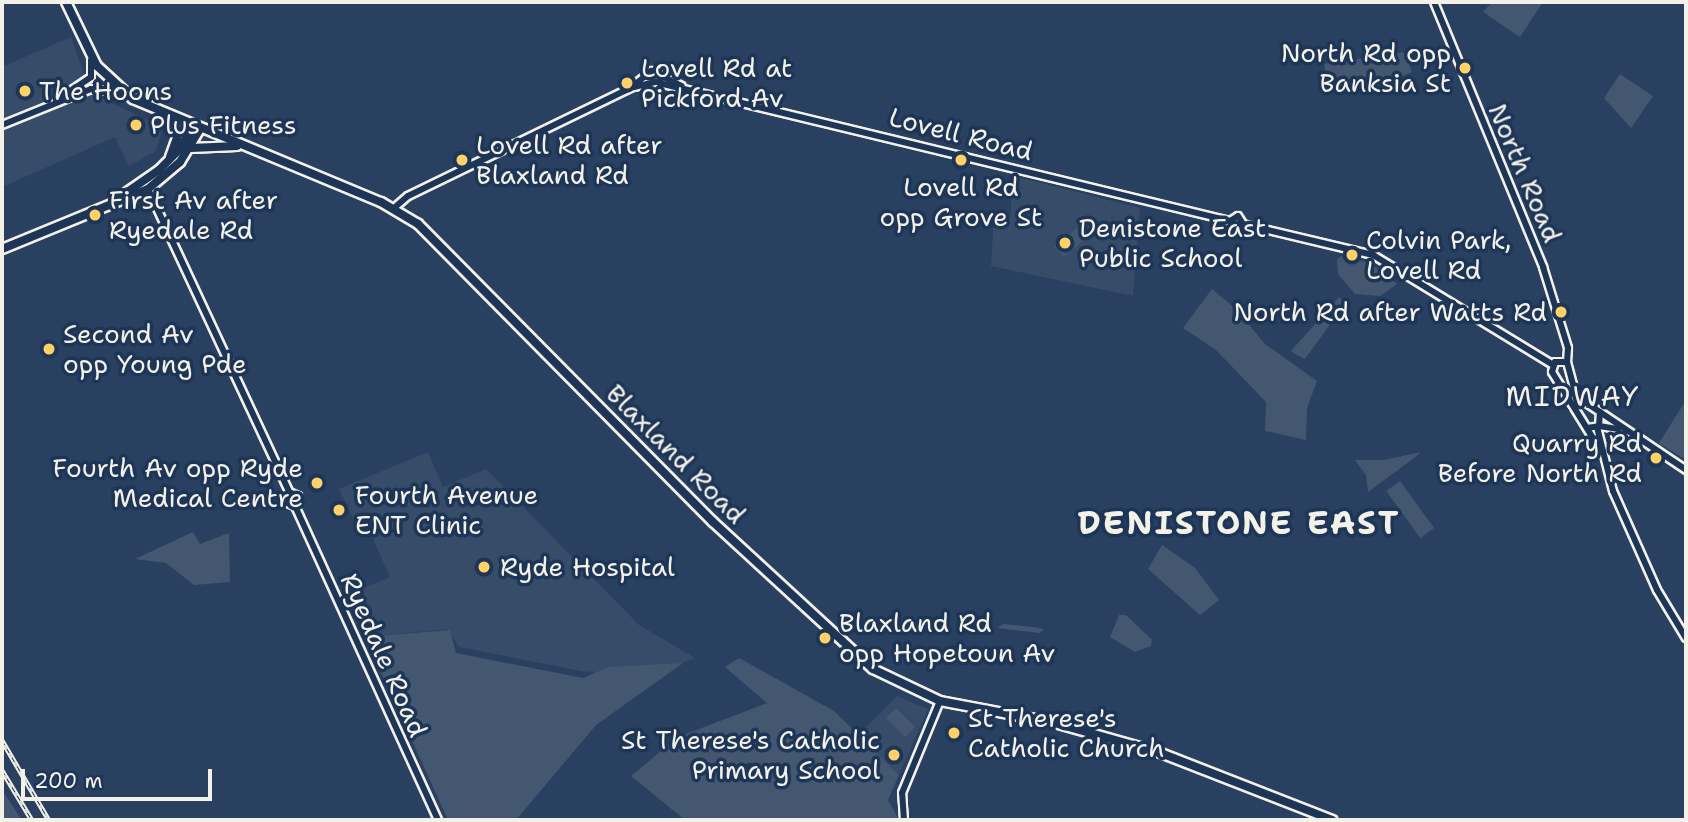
<!DOCTYPE html>
<html>
<head>
<meta charset="utf-8">
<style>
  body { margin:0 }
  #map { position:relative; width:1688px; height:822px; overflow:hidden; background:#2a4060; font-family:"Shantell Sans",sans-serif }
  div>[style] { position:absolute }
  .built>* { inset:0; background:#374c69 }
  .green>* { inset:0; background:#445771; transform-origin:0 0 }
  .roads { filter:drop-shadow(2px 0 #f4f1e8) drop-shadow(-2px 0 #f4f1e8) drop-shadow(0 2px #f4f1e8) drop-shadow(0 -2px #f4f1e8) }
  .minor>* { height:6px; margin:-3px; padding:0 3px; transform-origin:3px; border-radius:3px; background:#1d3557 }
  .major>* { height:8px; margin:-4px; padding:0 4px; transform-origin:4px; border-radius:4px; background:#1d3557 }
  .rail>* { height:4.5px; margin-top:-2.25px; transform-origin:0; background:repeating-linear-gradient(90deg,#1d3557 0 5px,#f4f1e8 0 10px); box-sizing:border-box; border-block:2px solid #f4f1e8 }
  .dots>* { width:19px; height:19px; translate:-50% -50%; box-sizing:border-box; border:4px solid #1d3557; border-radius:50% }
  span { translate:-50% -50%; white-space:nowrap; text-align:center; line-height:1.15; -webkit-text-stroke:7px #1d3557; paint-order:stroke }
  .poi-label { font-size:26px; color:#f4f1e8 }
  .right { translate:-100% -50%; text-align:right }
  .left { translate:0 -50%; text-align:left }
  .street-label { font-size:26px; color:#f4f1e8 }
  .neighbourhood-label { font-size:28px; color:#f4f1e8; letter-spacing:2px }
  .district-label { font-size:33px; color:#f4f1e8; font-weight:700; letter-spacing:2px }
  .frame { position:absolute; inset:0; border:4px solid #f4f1e8; pointer-events:none }
  .scale { position:absolute; left:21px; top:769px; width:191px; height:32px; box-sizing:border-box; border:4px solid #f4f1e8; border-top:0; padding-left:9px; font-size:21px; line-height:24px; white-space:nowrap; color:#f4f1e8; -webkit-text-stroke:5px #1d3557; paint-order:stroke }
</style>
</head>
<body>
<div id="map">
  <div class="built">
    <i style="clip-path:polygon(71px 37px,87px 82px,97px 96px,163px 127px,156px 151px,129px 166px,115px 137px,2px 187px,2px 67px)"></i>
    <i style="clip-path:polygon(1013px 176px,1140px 208px,1133px 296px,991px 266px,994px 216px,1010px 219px)"></i>
    <i style="clip-path:polygon(428px 452px,443px 487px,486px 469px,639px 625px,695px 658px,645px 677px,581px 671px,459px 647px,448px 629px,365px 637px,347px 595px,390px 577px,365px 521px,356px 524px,339px 489px)"></i>
    <i style="clip-path:polygon(897px 696px,928px 709px,899px 775px,858px 735px)"></i>
  </div>
  <div class="green">
    <i style="clip-path:polygon(1492px 2px,1543px 2px,1520px 37px,1483px 12px)"></i>
    <i style="clip-path:polygon(1404px 52px,1412px 72px,1386px 84px,1329px 94px,1324px 64px)"></i>
    <i style="clip-path:polygon(1620px 74px,1653px 96px,1631px 128px,1604px 98px)"></i>
    <i style="left:1077px;top:228px;width:14px;height:29px;rotate:51deg"></i>
    <i style="clip-path:polygon(1342px 256px,1370px 263px,1397px 284px,1380px 296px,1355px 294px,1338px 274px,1337px 259px)"></i>
    <i style="clip-path:polygon(1212px 289px,1236px 309px,1265px 344px,1317px 381px,1307px 408px,1306px 440px,1265px 431px,1266px 402px,1216px 350px,1183px 328px)"></i>
    <i style="clip-path:polygon(1339px 297px,1346px 302px,1305px 359px,1297px 355px,1291px 351px)"></i>
    <i style="clip-path:polygon(1686px 400px,1686px 460px,1659px 443px)"></i>
    <i style="clip-path:polygon(1421px 452px,1414px 458px,1368px 492px,1366px 475px,1355px 460px,1384px 460px)"></i>
    <i style="left:1400px;top:481px;width:58px;height:17px;rotate:54deg"></i>
    <i style="clip-path:polygon(193px 532px,200px 544px,229px 533px,230px 582px,194px 585px,166px 563px,135px 559px)"></i>
    <i style="clip-path:polygon(1162px 545px,1195px 568px,1219px 600px,1200px 615px,1148px 569px)"></i>
    <i style="clip-path:polygon(1119px 615px,1126px 615px,1152px 640px,1151px 646px,1135px 652px,1110px 637px)"></i>
    <i style="clip-path:polygon(1003px 624px,1032px 627px,1044px 629px,1040px 633px,997px 628px)"></i>
    <i style="clip-path:polygon(450px 630px,456px 653px,583px 678px,608px 667px,683px 663px,596px 725px,516px 820px,448px 820px,365px 637px)"></i>
    <i style="clip-path:polygon(739px 658px,834px 711px,899px 775px,888px 800px,899px 820px,685px 820px,631px 776px,678px 737px,767px 703px,725px 667px)"></i>
    <i style="left:896px;top:708px;width:27px;height:14px;rotate:45deg"></i>
    <i style="clip-path:polygon(2px 789px,4px 793px,22px 820px,2px 820px)"></i>
  </div>
  <div class="roads">
    <div class="minor">
      <i style="left:1434px;top:2px;width:287px;rotate:67.6deg"></i>
      <i style="left:1543px;top:267px;width:85px;rotate:72.8deg"></i>
      <i style="left:1568px;top:348px;width:14px;rotate:94deg"></i>
      <i style="left:1567px;top:362px;width:35px;rotate:75deg"></i>
      <i style="left:1576px;top:396px;width:133px;rotate:33.9deg"></i>
      <i style="left:659px;top:83px;width:587px;rotate:13.59deg"></i>
      <i style="left:634px;top:87px;width:27px;rotate:-13deg"></i>
      <i style="left:66px;top:94px;width:30px;rotate:-34deg"></i>
      <i style="left:91px;top:77px;width:17px;rotate:-90deg"></i>
      <i style="left:2px;top:125px;width:96px;rotate:-22deg"></i>
      <i style="left:91px;top:89px;width:31px;rotate:6deg"></i>
      <i style="left:148px;top:189px;width:334px;rotate:65deg"></i>
      <i style="left:394px;top:208px;width:18px;rotate:-41deg"></i>
      <i style="left:408px;top:196px;width:249px;rotate:-25.9deg"></i>
      <i style="left:632px;top:87px;width:25px;rotate:-40deg"></i>
      <i style="left:651px;top:71px;width:34px;rotate:26deg"></i>
      <i style="left:1230px;top:221px;width:9px;rotate:63deg"></i>
      <i style="left:1234px;top:229px;width:10px;rotate:-29deg"></i>
      <i style="left:1230px;top:221px;width:9px;rotate:-32deg"></i>
      <i style="left:1238px;top:216px;width:9px;rotate:58deg"></i>
      <i style="left:1243px;top:224px;width:134px;rotate:13.4deg"></i>
      <i style="left:1373px;top:255px;width:211px;rotate:31.4deg"></i>
      <i style="left:1567px;top:362px;width:12px;rotate:180deg"></i>
      <i style="left:1555px;top:362px;width:10px;rotate:107deg"></i>
      <i style="left:1552px;top:372px;width:84px;rotate:58.2deg"></i>
      <i style="left:1599px;top:426px;width:20px;rotate:9deg"></i>
      <i style="left:1597px;top:427px;width:66px;rotate:76deg"></i>
      <i style="left:1613px;top:491px;width:108px;rotate:66deg"></i>
      <i style="left:1657px;top:590px;width:56px;rotate:58.9deg"></i>
      <i style="left:1587px;top:428px;width:12px;rotate:-9deg"></i>
      <i style="left:1599px;top:426px;width:14px;rotate:-86deg"></i>
      <i style="left:289px;top:492px;width:11px;rotate:112deg"></i>
      <i style="left:285px;top:502px;width:11px;rotate:22deg"></i>
      <i style="left:289px;top:492px;width:10px;rotate:24deg"></i>
      <i style="left:298px;top:496px;width:10px;rotate:107deg"></i>
      <i style="left:295px;top:506px;width:345px;rotate:65.5deg"></i>
      <i style="left:904px;top:820px;width:27px;rotate:-94deg"></i>
      <i style="left:902px;top:793px;width:100px;rotate:-67.6deg"></i>
    </div>
    <div class="major">
      <i style="left:66px;top:2px;width:71px;rotate:64.2deg"></i>
      <i style="left:97px;top:66px;width:49px;rotate:42.5deg"></i>
      <i style="left:133px;top:99px;width:269px;rotate:22.6deg"></i>
      <i style="left:381px;top:202px;width:43px;rotate:30.7deg"></i>
      <i style="left:418px;top:224px;width:419px;rotate:45.3deg"></i>
      <i style="left:713px;top:522px;width:217px;rotate:42.6deg"></i>
      <i style="left:873px;top:669px;width:74px;rotate:25.5deg"></i>
      <i style="left:940px;top:701px;width:113px;rotate:10.7deg"></i>
      <i style="left:1051px;top:722px;width:111px;rotate:15.7deg"></i>
      <i style="left:1158px;top:752px;width:187px;rotate:21.3deg"></i>
      <i style="left:191px;top:148px;width:46px;rotate:-2.5deg"></i>
      <i style="left:170px;top:157px;width:20px;rotate:-70deg"></i>
      <i style="left:177px;top:138px;width:21px;rotate:-98deg"></i>
      <i style="left:120px;top:197px;width:47px;rotate:-34.7deg"></i>
      <i style="left:159px;top:170px;width:30px;rotate:-45deg"></i>
      <i style="left:180px;top:149px;width:27px;rotate:-62deg"></i>
      <i style="left:2px;top:249px;width:158px;rotate:-22.3deg"></i>
      <i style="left:148px;top:189px;width:42px;rotate:-40.2deg"></i>
      <i style="left:180px;top:162px;width:39px;rotate:-59deg"></i>
    </div>
  </div>
  <div class="rail">
    <i style="left:2px;top:740px;width:93px;rotate:59.6deg"></i>
    <i style="left:2px;top:770px;width:58px;rotate:59deg"></i>
  </div>
  <div class="dots">
    <i style="left:1465px;top:68px;background:#ffd166"></i>
    <i style="left:627px;top:83px;background:#ffd166"></i>
    <i style="left:25px;top:91px;background:#ffd166"></i>
    <i style="left:136px;top:125px;background:#ffd166"></i>
    <i style="left:462px;top:160px;background:#ffd166"></i>
    <i style="left:961px;top:160px;background:#ffd166"></i>
    <i style="left:95px;top:215px;background:#ffd166"></i>
    <i style="left:1065px;top:243px;background:#ffd166"></i>
    <i style="left:1352px;top:255px;background:#ffd166"></i>
    <i style="left:1561px;top:312px;background:#ffd166"></i>
    <i style="left:49px;top:349px;background:#ffd166"></i>
    <i style="left:1656px;top:458px;background:#ffd166"></i>
    <i style="left:317px;top:483px;background:#ffd166"></i>
    <i style="left:339px;top:510px;background:#ffd166"></i>
    <i style="left:484px;top:567px;background:#ffd166"></i>
    <i style="left:825px;top:638px;background:#ffd166"></i>
    <i style="left:954px;top:733px;background:#ffd166"></i>
    <i style="left:894px;top:755px;background:#ffd166"></i>
  </div>
  <div class="poi-label">
    <span class="right" style="left:1451px;top:68px">North Rd opp<br>Banksia St</span>
    <span class="left" style="left:641px;top:83px">Lovell Rd at<br>Pickford Av</span>
    <span class="left" style="left:39px;top:91px">The Hoons</span>
    <span class="left" style="left:150px;top:125px">Plus Fitness</span>
    <span class="left" style="left:476px;top:160px">Lovell Rd after<br>Blaxland Rd</span>
    <span style="left:961px;top:202px">Lovell Rd<br>opp Grove St</span>
    <span class="left" style="left:109px;top:215px">First Av after<br>Ryedale Rd</span>
    <span class="left" style="left:1079px;top:243px">Denistone East<br>Public School</span>
    <span class="left" style="left:1366px;top:255px">Colvin Park,<br>Lovell Rd</span>
    <span class="right" style="left:1547px;top:312px">North Rd after Watts Rd</span>
    <span class="left" style="left:63px;top:349px">Second Av<br>opp Young Pde</span>
    <span class="right" style="left:1642px;top:458px">Quarry Rd<br>Before North Rd</span>
    <span class="right" style="left:303px;top:483px">Fourth Av opp Ryde<br>Medical Centre</span>
    <span class="left" style="left:355px;top:510px">Fourth Avenue<br>ENT Clinic</span>
    <span class="left" style="left:500px;top:567px">Ryde Hospital</span>
    <span class="left" style="left:839px;top:638px">Blaxland Rd<br>opp Hopetoun Av</span>
    <span class="left" style="left:968px;top:733px">St Therese's<br>Catholic Church</span>
    <span class="right" style="left:880px;top:755px">St Therese's Catholic<br>Primary School</span>
  </div>
  <div class="street-label">
    <span style="left:961px;top:134px;rotate:14deg">Lovell Road</span>
    <span style="left:1525px;top:173px;rotate:67deg">North Road</span>
    <span style="left:676px;top:454px;rotate:45deg">Blaxland Road</span>
    <span style="left:384px;top:655px;rotate:66deg">Ryedale Road</span>
  </div>
  <div class="neighbourhood-label">
    <span style="left:1573px;top:396px">MIDWAY</span>
  </div>
  <div class="district-label">
    <span style="left:1239px;top:523px">DENISTONE EAST</span>
  </div>
  <div class="frame"></div>
  <div class="scale">200 m</div>
</div>
</body>
</html>
